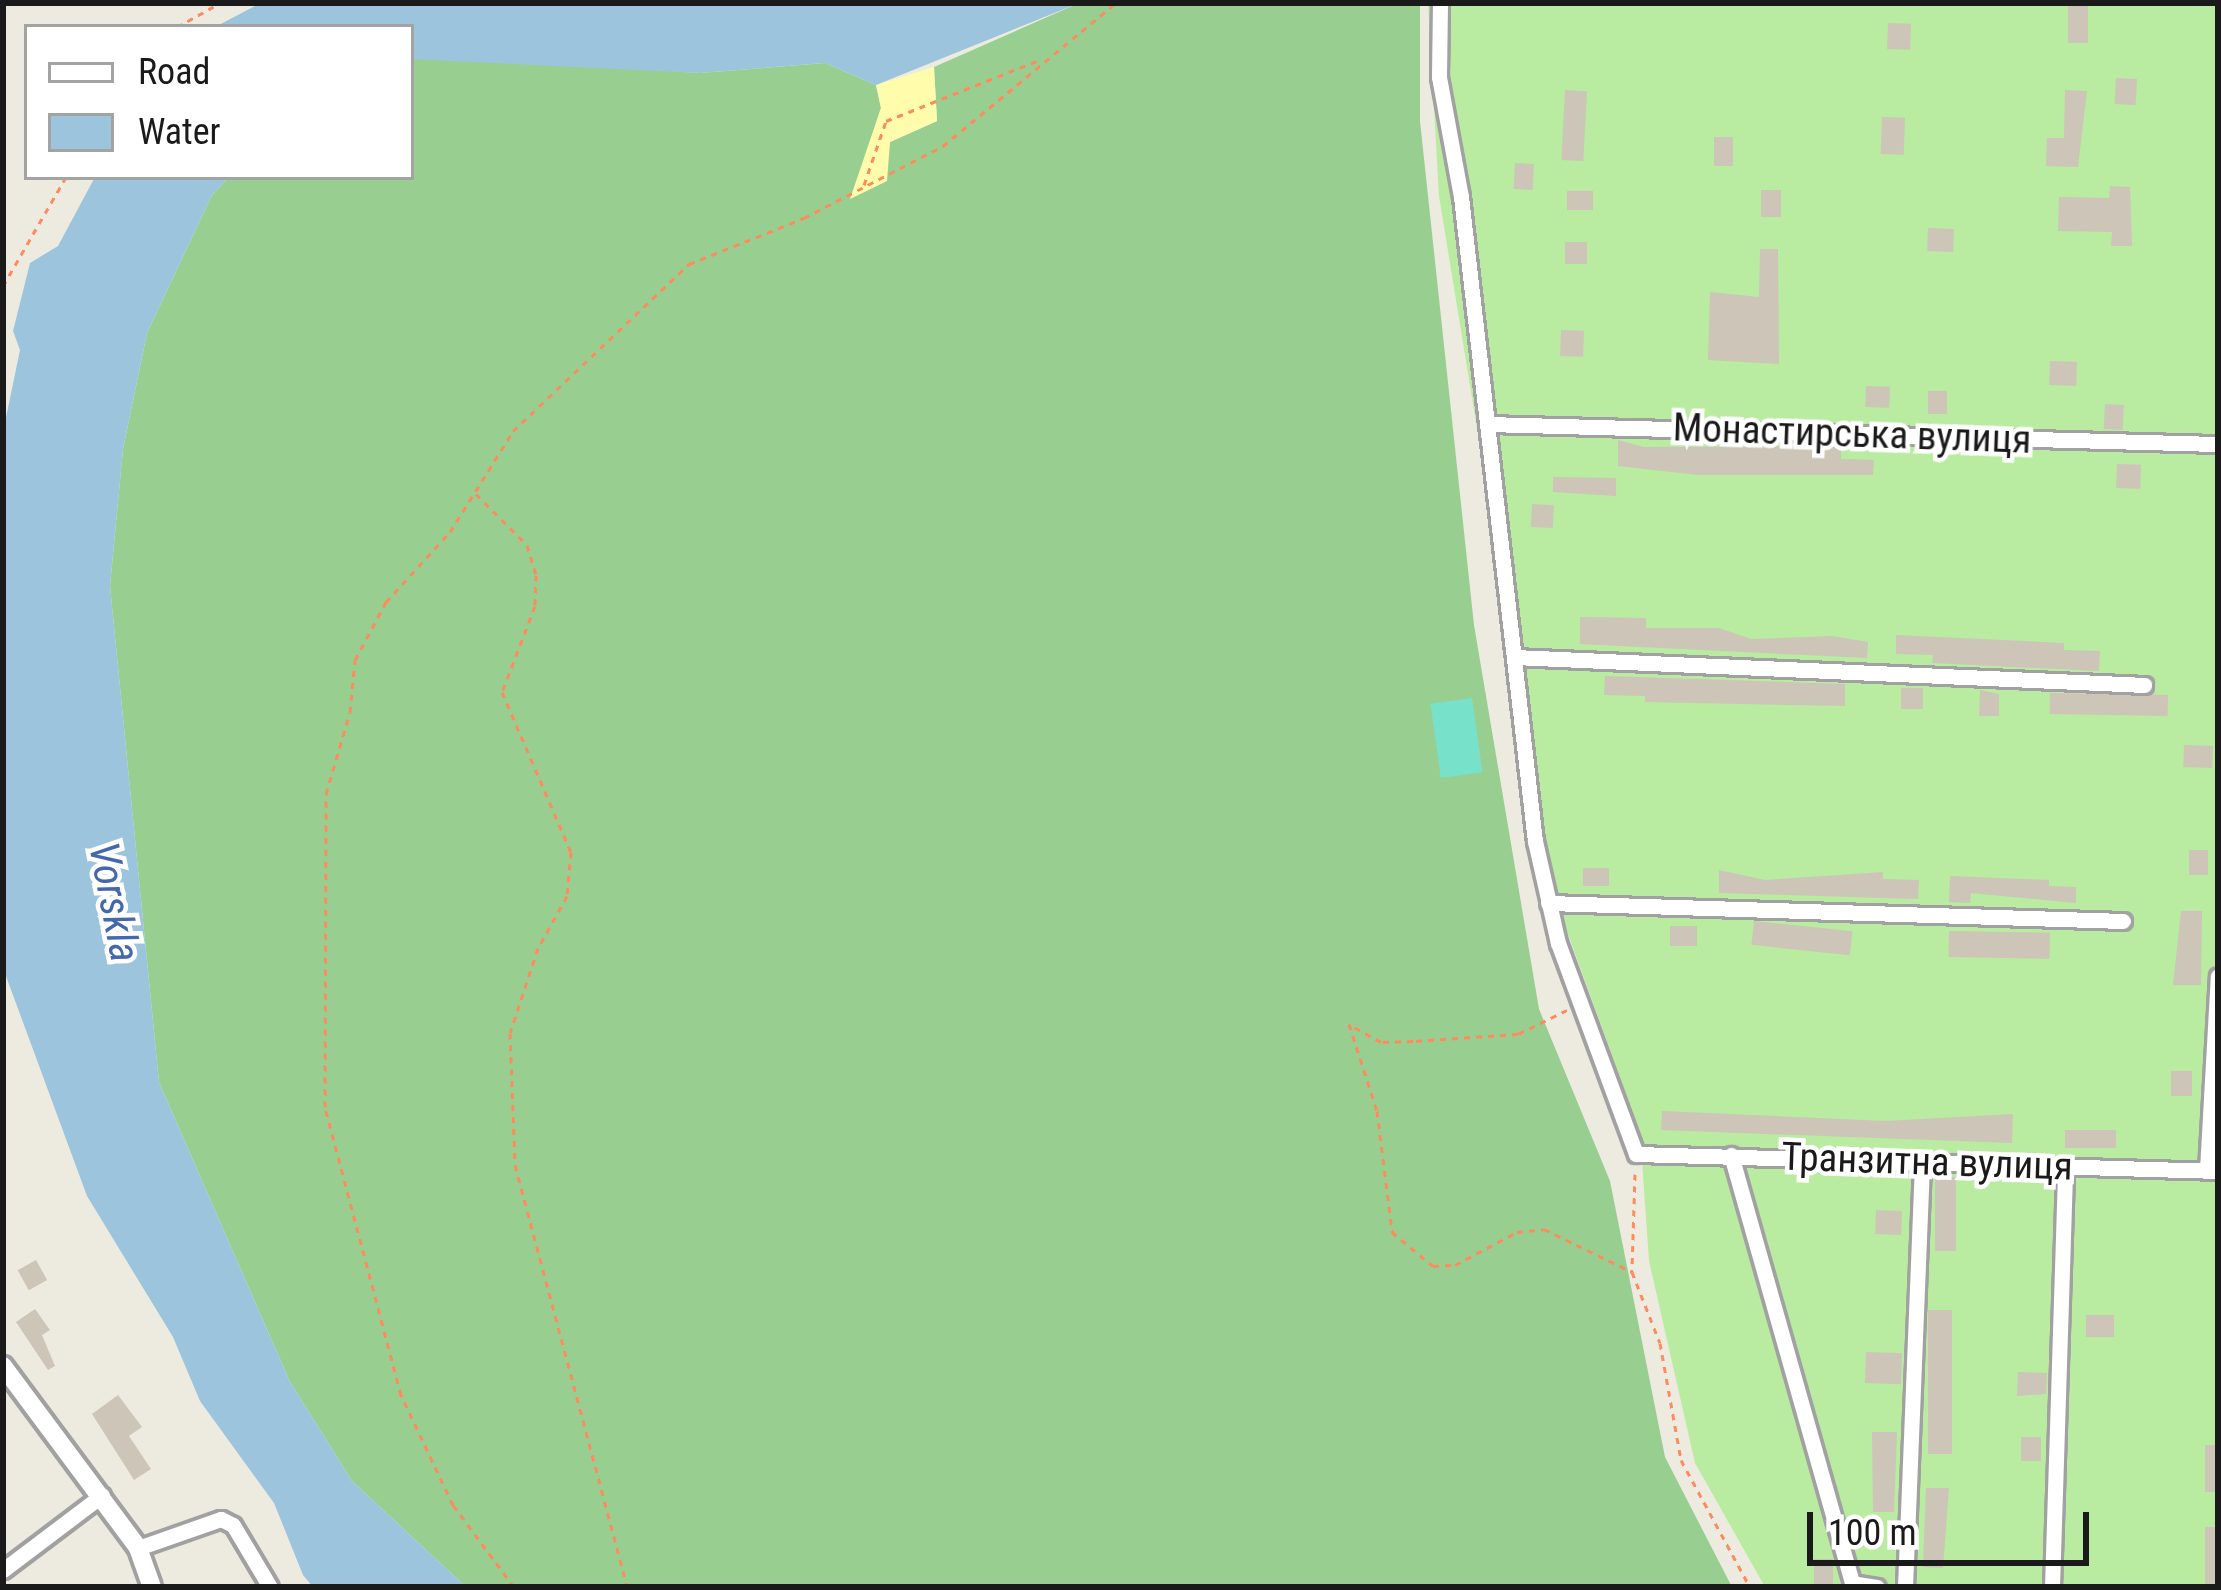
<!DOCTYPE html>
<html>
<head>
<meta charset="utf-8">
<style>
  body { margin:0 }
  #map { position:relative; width:2221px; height:1590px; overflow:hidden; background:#edebdf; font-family:"Roboto Condensed",sans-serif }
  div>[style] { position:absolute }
  .grass>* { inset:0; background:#b9eba1 }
  .forest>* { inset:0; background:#99ce91 }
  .sand>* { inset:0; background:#fffcab }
  .pitch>* { inset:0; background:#78e1ca; transform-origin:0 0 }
  .water>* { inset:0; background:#9cc4dd }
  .building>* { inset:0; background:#ccc5b8; transform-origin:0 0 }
  .path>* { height:3px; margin-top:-1.5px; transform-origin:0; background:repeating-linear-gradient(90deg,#ff8a5e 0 6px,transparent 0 12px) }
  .roads { filter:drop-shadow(3px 0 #a1a1a1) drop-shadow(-3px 0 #a1a1a1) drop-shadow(0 3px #a1a1a1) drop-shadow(0 -3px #a1a1a1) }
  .minor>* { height:15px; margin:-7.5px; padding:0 7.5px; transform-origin:7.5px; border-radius:7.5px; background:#fff }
  .tertiary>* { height:18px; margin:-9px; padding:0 9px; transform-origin:9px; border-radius:9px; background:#fff }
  span { translate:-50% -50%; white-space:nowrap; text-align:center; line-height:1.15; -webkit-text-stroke:9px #fff; paint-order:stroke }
  .street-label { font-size:39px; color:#1a1a1a }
  .water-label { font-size:42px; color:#4467ad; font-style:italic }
  .frame { position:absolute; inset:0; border:6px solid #1a1a1a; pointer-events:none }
  .legend { position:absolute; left:24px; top:24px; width:390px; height:156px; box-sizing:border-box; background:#fff; border:3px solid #a3a3a3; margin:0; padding:15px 21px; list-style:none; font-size:36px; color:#1a1a1a }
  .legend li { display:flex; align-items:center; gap:24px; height:60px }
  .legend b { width:60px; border:3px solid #a3a3a3 }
  .scale { position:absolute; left:1807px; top:1512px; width:282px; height:54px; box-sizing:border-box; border:6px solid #1a1a1a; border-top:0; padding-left:15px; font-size:36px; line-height:42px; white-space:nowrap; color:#1a1a1a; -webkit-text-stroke:9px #fff; paint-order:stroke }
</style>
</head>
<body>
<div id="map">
  <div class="grass">
    <i style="clip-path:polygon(1428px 3px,2218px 3px,2218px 1587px,1765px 1587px,1695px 1463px,1649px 1261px,1640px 1132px,1553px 893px,1439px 196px)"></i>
  </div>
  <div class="forest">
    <i style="clip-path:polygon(1079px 3px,1420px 3px,1420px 121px,1474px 625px,1539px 1009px,1610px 1181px,1665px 1457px,1732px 1587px,466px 1587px,352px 1481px,290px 1382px,159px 1082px,110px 586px,123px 449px,147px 333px,212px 195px,229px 177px,411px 177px,411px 59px,424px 55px,700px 73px,825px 63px,876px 85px,881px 108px,852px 197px,890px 142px,937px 121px,934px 67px)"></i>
  </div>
  <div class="sand">
    <i style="clip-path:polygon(934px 67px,937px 121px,890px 142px,887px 181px,850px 199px,881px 108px,876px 85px)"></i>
  </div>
  <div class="pitch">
    <i style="left:1472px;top:698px;width:75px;height:42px;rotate:82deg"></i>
  </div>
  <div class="water">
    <i style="clip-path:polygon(261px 3px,1079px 3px,876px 85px,825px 63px,700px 73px,411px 59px,411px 27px,215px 27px)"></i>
    <i style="clip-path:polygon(95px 177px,229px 177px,212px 195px,147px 333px,123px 449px,110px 586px,159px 1082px,290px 1382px,352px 1481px,466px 1587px,313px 1587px,303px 1575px,274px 1503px,200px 1401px,173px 1337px,87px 1196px,3px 968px,3px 432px,20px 350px,13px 331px,30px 263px,58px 246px)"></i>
  </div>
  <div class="building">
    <i style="left:2068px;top:3px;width:20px;height:40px"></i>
    <i style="left:1888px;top:23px;width:23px;height:26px;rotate:2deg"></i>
    <i style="left:2116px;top:78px;width:21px;height:26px;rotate:3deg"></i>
    <i style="left:1565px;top:90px;width:22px;height:70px;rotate:3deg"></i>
    <i style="clip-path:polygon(2065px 90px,2087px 91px,2078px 167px,2046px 166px,2047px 138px,2064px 138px)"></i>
    <i style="left:1882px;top:117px;width:23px;height:37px;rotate:2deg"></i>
    <i style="left:1714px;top:137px;width:19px;height:29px"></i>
    <i style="left:1515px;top:163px;width:19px;height:26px;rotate:3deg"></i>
    <i style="clip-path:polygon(2110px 186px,2130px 187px,2132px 246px,2111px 246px,2112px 232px,2058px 231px,2059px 197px,2109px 198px)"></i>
    <i style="left:1761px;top:190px;width:20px;height:27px"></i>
    <i style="left:1567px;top:191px;width:26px;height:19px"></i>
    <i style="left:1928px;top:228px;width:26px;height:23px;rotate:2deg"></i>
    <i style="left:1565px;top:242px;width:22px;height:22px"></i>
    <i style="clip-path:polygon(1760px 249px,1778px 249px,1779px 364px,1708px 360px,1710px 292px,1759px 297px)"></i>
    <i style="left:1561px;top:330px;width:23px;height:26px;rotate:2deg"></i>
    <i style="left:2050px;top:361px;width:27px;height:24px;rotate:2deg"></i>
    <i style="left:1866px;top:386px;width:24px;height:21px;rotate:2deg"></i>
    <i style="left:1928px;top:391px;width:19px;height:23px"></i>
    <i style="left:2105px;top:404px;width:19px;height:25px;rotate:3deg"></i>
    <i style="clip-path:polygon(1618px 440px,1644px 447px,1841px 446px,1841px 459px,1874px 460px,1873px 475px,1699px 475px,1618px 466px)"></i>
    <i style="left:2117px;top:464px;width:24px;height:24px;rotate:2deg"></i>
    <i style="clip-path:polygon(1553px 477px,1616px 478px,1616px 496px,1553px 492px)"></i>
    <i style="left:1532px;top:504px;width:22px;height:23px;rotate:3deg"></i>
    <i style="clip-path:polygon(1580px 617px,1646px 618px,1646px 628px,1719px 628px,1751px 639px,1832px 636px,1868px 642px,1867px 658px,1580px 644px)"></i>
    <i style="clip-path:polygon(1896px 635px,2064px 643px,2064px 650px,2100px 651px,2099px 671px,1932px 663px,1933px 655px,1896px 654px)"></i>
    <i style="clip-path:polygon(1605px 676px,1845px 684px,1845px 706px,1645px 702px,1645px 696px,1604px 695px)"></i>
    <i style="left:1901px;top:688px;width:22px;height:21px"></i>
    <i style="clip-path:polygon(1980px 690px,1999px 694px,1999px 716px,1979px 716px)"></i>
    <i style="left:2050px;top:693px;width:118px;height:21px;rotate:1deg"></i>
    <i style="left:2184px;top:745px;width:29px;height:22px;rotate:2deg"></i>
    <i style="left:2189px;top:850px;width:19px;height:25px"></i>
    <i style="left:1583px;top:868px;width:26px;height:18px"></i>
    <i style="clip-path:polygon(1719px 870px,1765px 880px,1883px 872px,1883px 879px,1919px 880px,1918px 899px,1719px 893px)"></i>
    <i style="clip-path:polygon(1950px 876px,2049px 880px,2049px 886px,2076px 887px,2076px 903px,1971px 893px,1970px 903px,1949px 902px)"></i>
    <i style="clip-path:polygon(2181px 911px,2202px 911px,2201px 985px,2173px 985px)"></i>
    <i style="left:1754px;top:921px;width:99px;height:24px;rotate:6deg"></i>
    <i style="left:1670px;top:926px;width:27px;height:20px"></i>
    <i style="left:1949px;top:931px;width:101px;height:26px;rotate:1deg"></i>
    <i style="left:2171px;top:1071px;width:21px;height:25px"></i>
    <i style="clip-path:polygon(1662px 1111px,1886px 1121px,2013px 1114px,2012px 1143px,1661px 1130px)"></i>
    <i style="left:2065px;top:1130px;width:51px;height:18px"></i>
    <i style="left:1935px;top:1177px;width:21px;height:74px"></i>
    <i style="left:1876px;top:1210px;width:26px;height:24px;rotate:2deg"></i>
    <i style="left:36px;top:1260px;width:23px;height:21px;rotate:61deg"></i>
    <i style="clip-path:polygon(35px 1309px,50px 1330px,42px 1335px,55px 1366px,48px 1370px,16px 1322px)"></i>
    <i style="left:1928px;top:1310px;width:24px;height:144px"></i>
    <i style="left:2086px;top:1315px;width:28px;height:22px"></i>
    <i style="left:1866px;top:1352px;width:36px;height:31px;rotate:2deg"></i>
    <i style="clip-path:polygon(2018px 1372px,2047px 1373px,2046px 1394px,2017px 1396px)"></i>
    <i style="clip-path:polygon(118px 1395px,142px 1427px,129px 1436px,151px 1469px,134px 1480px,92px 1414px)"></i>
    <i style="clip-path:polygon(1872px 1432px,1897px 1432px,1894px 1512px,1873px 1512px)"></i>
    <i style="left:2021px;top:1437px;width:20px;height:24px"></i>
    <i style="left:2205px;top:1445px;width:13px;height:47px"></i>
    <i style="clip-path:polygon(1926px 1488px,1949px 1488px,1943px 1568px,1923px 1567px)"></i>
    <i style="left:2205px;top:1527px;width:13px;height:60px"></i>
    <i style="left:1814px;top:1559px;width:19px;height:26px"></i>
  </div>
  <div class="path">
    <i style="left:177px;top:27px;width:49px;rotate:-29.2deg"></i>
    <i style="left:864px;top:185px;width:68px;rotate:-71deg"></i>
    <i style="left:886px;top:121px;width:168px;rotate:-21.7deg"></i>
    <i style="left:3px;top:286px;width:126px;rotate:-60deg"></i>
    <i style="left:476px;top:494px;width:72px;rotate:45deg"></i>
    <i style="left:527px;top:545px;width:31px;rotate:73deg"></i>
    <i style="left:536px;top:575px;width:31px;rotate:92deg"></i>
    <i style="left:535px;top:606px;width:92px;rotate:111deg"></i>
    <i style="left:502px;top:692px;width:174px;rotate:66.7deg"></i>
    <i style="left:571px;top:852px;width:44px;rotate:95.2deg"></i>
    <i style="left:567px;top:896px;width:60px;rotate:119.1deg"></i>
    <i style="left:538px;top:948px;width:89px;rotate:108.2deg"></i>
    <i style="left:510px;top:1033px;width:132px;rotate:87.8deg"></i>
    <i style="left:515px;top:1165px;width:437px;rotate:75.1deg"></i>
    <i style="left:1567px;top:1010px;width:55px;rotate:153.9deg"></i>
    <i style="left:1518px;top:1034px;width:105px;rotate:176.2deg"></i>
    <i style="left:1413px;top:1041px;width:32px;rotate:178deg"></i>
    <i style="left:1381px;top:1042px;width:37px;rotate:-151deg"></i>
    <i style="left:1349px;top:1024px;width:91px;rotate:72.2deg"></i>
    <i style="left:1377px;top:1111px;width:122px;rotate:82.9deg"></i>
    <i style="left:1392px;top:1232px;width:53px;rotate:39.7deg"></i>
    <i style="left:1433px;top:1266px;width:22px;rotate:-3deg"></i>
    <i style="left:1455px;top:1265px;width:70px;rotate:-28deg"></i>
    <i style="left:1517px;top:1232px;width:27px;rotate:-6deg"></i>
    <i style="left:1544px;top:1229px;width:98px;rotate:26deg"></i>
    <i style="left:1635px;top:1174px;width:98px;rotate:91.8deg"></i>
    <i style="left:1632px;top:1272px;width:76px;rotate:68.5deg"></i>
    <i style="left:1660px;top:1343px;width:119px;rotate:79.8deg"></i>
    <i style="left:1681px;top:1460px;width:145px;rotate:61.5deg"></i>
    <i style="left:514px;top:1587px;width:102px;rotate:-126.6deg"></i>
    <i style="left:453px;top:1505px;width:122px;rotate:-115.3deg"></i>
    <i style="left:401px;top:1395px;width:298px;rotate:-104.8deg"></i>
    <i style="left:325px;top:1107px;width:313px;rotate:-89.8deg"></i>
    <i style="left:326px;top:794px;width:85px;rotate:-73.7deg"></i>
    <i style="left:350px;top:712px;width:52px;rotate:-84.5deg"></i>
    <i style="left:355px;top:660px;width:66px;rotate:-61.9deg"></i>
    <i style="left:386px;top:602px;width:95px;rotate:-47.6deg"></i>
    <i style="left:450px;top:532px;width:119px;rotate:-58deg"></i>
    <i style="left:513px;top:431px;width:243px;rotate:-43.5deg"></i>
    <i style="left:689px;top:264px;width:124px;rotate:-21.8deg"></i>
    <i style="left:804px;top:218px;width:157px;rotate:-27.4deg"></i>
    <i style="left:943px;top:146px;width:224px;rotate:-39.6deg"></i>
  </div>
  <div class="roads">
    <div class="minor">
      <i style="left:1440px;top:3px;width:74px;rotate:90.8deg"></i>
      <i style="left:1439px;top:77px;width:122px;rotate:79.6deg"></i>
      <i style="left:1461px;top:197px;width:648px;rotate:83.45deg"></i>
      <i style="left:1535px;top:841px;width:105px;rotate:77.3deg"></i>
      <i style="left:1558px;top:943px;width:225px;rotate:69.7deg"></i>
      <i style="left:1636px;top:1154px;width:582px;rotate:1.67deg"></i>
      <i style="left:1487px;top:424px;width:731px;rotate:1.57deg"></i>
      <i style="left:1514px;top:657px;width:631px;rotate:2.54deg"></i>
      <i style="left:1548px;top:903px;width:575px;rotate:1.79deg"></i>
      <i style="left:1731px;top:1155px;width:445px;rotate:74.2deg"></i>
      <i style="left:1852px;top:1583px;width:25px;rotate:9deg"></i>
      <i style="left:2207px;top:1170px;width:194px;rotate:-86.8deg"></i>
      <i style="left:138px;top:1548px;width:88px;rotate:-19.3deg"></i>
      <i style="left:221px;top:1519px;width:13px;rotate:27deg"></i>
      <i style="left:233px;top:1525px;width:72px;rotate:59.2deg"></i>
      <i style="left:3px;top:1570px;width:124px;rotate:-37.1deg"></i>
      <i style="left:1905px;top:1587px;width:426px;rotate:-87.7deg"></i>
      <i style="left:2052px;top:1587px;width:421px;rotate:-88.2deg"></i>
    </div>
    <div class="tertiary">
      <i style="left:3px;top:1366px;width:227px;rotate:53.4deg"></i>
      <i style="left:138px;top:1548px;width:41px;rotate:70.3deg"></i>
    </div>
  </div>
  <div class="street-label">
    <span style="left:1852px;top:434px;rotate:2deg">Монастирська вулиця</span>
    <span style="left:1927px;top:1162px;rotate:2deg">Транзитна вулиця</span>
  </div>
  <div class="water-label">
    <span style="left:114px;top:902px;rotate:79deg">Vorskla</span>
  </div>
  <div class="frame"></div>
  <ul class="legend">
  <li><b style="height:15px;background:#fff"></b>Road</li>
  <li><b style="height:33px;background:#9cc4dd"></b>Water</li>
  </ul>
  <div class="scale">100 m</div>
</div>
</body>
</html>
